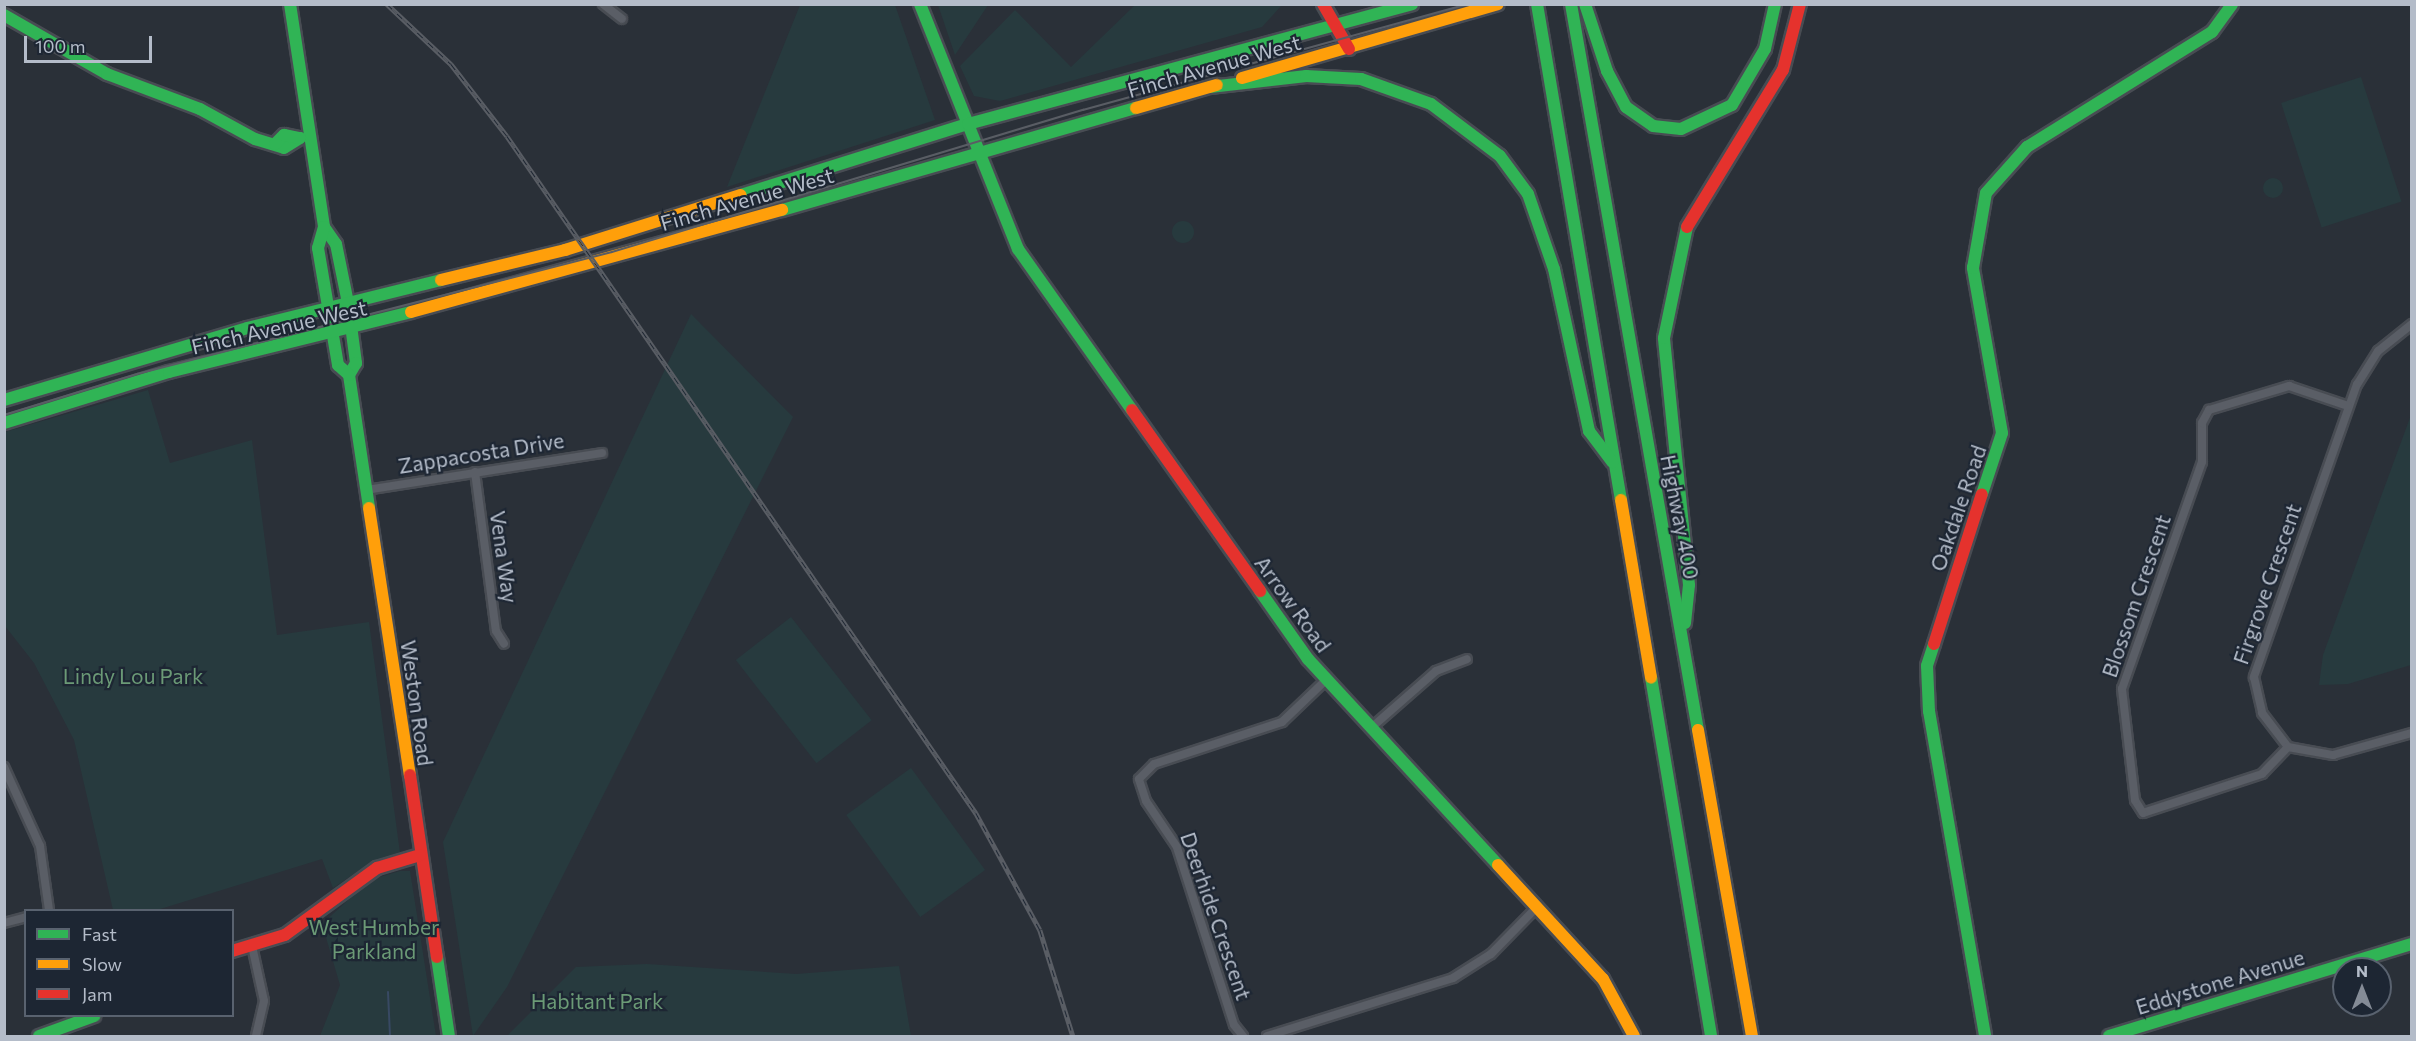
<!DOCTYPE html>
<html>
<head>
<meta charset="utf-8">
<style>
  body { margin:0 }
  #map { position:relative; width:2416px; height:1041px; overflow:hidden; background:#2a3038; font-family:Commissioner,sans-serif }
  div>[style] { position:absolute }
  .green>* { inset:0; background:#273a3e; transform-origin:0 0 }
  .round { border-radius:50% }
  .stream>* { height:2px; margin:-1px; padding:0 1px; transform-origin:1px; border-radius:1px; background:#384963 }
  .roads { filter:drop-shadow(2px 0 #484c53) drop-shadow(-2px 0 #484c53) drop-shadow(0 2px #484c53) drop-shadow(0 -2px #484c53) }
  .street>* { height:8px; margin:-4px; padding:0 4px; transform-origin:4px; border-radius:4px; background:#5a5e66 }
  .fast>* { height:12px; margin:-6px; padding:0 6px; transform-origin:6px; border-radius:6px; background:#30b455 }
  .slow>* { height:12px; margin:-6px; padding:0 6px; transform-origin:6px; border-radius:6px; background:#ff9f0a }
  .jam>* { height:12px; margin:-6px; padding:0 6px; transform-origin:6px; border-radius:6px; background:#e5322d }
  .tram>* { height:1.5px; margin:-0.75px; padding:0 0.75px; transform-origin:0.75px; border-radius:0.75px; background:#595d64 }
  .rail>* { height:4.5px; margin-top:-2.25px; transform-origin:0; background:repeating-linear-gradient(90deg,#1d2633 0 7px,#595d64 0 14px); box-sizing:border-box; border-block:2px solid #595d64 }
  span { translate:-50% -50%; white-space:nowrap; text-align:center; line-height:1.15; -webkit-text-stroke:4.5px #1d2633; paint-order:stroke }
  .street-label { font-size:21px; color:#b4bcc9 }
  .park-label { font-size:21px; color:#6b9a76 }
  .frame { position:absolute; inset:0; border:6px solid #b4bcc9; pointer-events:none }
  .legend { position:absolute; left:24px; top:909px; width:210px; height:108px; box-sizing:border-box; background:#1d2633; border:2px solid #59626f; margin:0; padding:8px 10px; list-style:none; font-size:18px; color:#b4bcc9 }
  .legend li { display:flex; align-items:center; gap:12px; height:30px }
  .legend b { width:30px; border:2px solid #59626f }
  .north { position:absolute; left:2332px; top:957px; width:60px; height:60px; box-sizing:border-box; background:#1d2633; border:2px solid #59626f; border-radius:50%; rotate:0deg; font-size:16px; font-weight:700; line-height:24px; text-align:center; color:#b4bcc9 }
  .north::after { content:''; display:block; margin:auto; width:21px; height:27px; background:#848b96; clip-path:polygon(50% 0,100% 100%,50% 72%,0 100%) }
  .scale { position:absolute; left:24px; top:36px; width:128px; height:27px; box-sizing:border-box; border:3px solid #b4bcc9; border-top:0; padding-left:8px; font-size:18px; line-height:21px; white-space:nowrap; color:#b4bcc9; -webkit-text-stroke:4px #1d2633; paint-order:stroke }
</style>
</head>
<body>
<div id="map">
  <div class="green">
    <i style="clip-path:polygon(800px 5px,895px 5px,935px 120px,727px 187px)"></i>
    <i style="clip-path:polygon(938px 5px,988px 5px,955px 55px)"></i>
    <i style="clip-path:polygon(1135px 5px,1281px 6px,1262px 27px,1000px 101px,974px 96px,960px 66px,1015px 10px,1071px 67px)"></i>
    <i style="left:2361px;top:77px;width:131px;height:84px;rotate:72deg"></i>
    <i class="round" style="left:2263px;top:178px;width:20px;height:20px"></i>
    <i class="round" style="left:1172px;top:221px;width:22px;height:22px"></i>
    <i style="clip-path:polygon(691px 314px,793px 417px,507px 987px,473px 1036px,443px 842px)"></i>
    <i style="clip-path:polygon(148px 390px,170px 463px,252px 440px,277px 635px,369px 622px,400px 853px,373px 861px,333px 888px,322px 859px,157px 910px,113px 910px,74px 740px,34px 663px,5px 626px,5px 432px)"></i>
    <i style="clip-path:polygon(2411px 415px,2411px 665px,2348px 684px,2319px 685px,2323px 655px)"></i>
    <i style="left:791px;top:617px;width:131px;height:70px;rotate:52deg"></i>
    <i style="left:911px;top:768px;width:126px;height:80px;rotate:54deg"></i>
    <i style="clip-path:polygon(400px 871px,410px 871px,436px 1036px,320px 1036px,340px 985px,322px 924px,370px 880px)"></i>
    <i style="clip-path:polygon(647px 964px,796px 974px,899px 966px,911px 1036px,507px 1036px,576px 967px)"></i>
  </div>
  <div class="stream">
    <i style="left:388px;top:992px;width:44px;rotate:87.4deg"></i>
  </div>
  <div class="roads">
    <div class="street">
      <i style="left:603px;top:4px;width:24px;rotate:38deg"></i>
      <i style="left:2412px;top:324px;width:43px;rotate:141.5deg"></i>
      <i style="left:2378px;top:351px;width:39px;rotate:122deg"></i>
      <i style="left:2357px;top:384px;width:311px;rotate:109.4deg"></i>
      <i style="left:2254px;top:677px;width:37px;rotate:77deg"></i>
      <i style="left:2262px;top:713px;width:43px;rotate:52.6deg"></i>
      <i style="left:2288px;top:747px;width:46px;rotate:10.1deg"></i>
      <i style="left:2333px;top:755px;width:82px;rotate:-15.6deg"></i>
      <i style="left:475px;top:472px;width:160px;rotate:82.5deg"></i>
      <i style="left:496px;top:631px;width:15px;rotate:58deg"></i>
      <i style="left:366px;top:490px;width:239px;rotate:-8.9deg"></i>
      <i style="left:1371px;top:728px;width:86px;rotate:-41.2deg"></i>
      <i style="left:1436px;top:671px;width:33px;rotate:-21deg"></i>
      <i style="left:2288px;top:747px;width:37px;rotate:134deg"></i>
      <i style="left:2262px;top:774px;width:125px;rotate:161.9deg"></i>
      <i style="left:2143px;top:813px;width:15px;rotate:-122deg"></i>
      <i style="left:2135px;top:800px;width:112px;rotate:-96.7deg"></i>
      <i style="left:2122px;top:689px;width:241px;rotate:-70.6deg"></i>
      <i style="left:2202px;top:462px;width:39px;rotate:-90deg"></i>
      <i style="left:2202px;top:423px;width:15px;rotate:-62deg"></i>
      <i style="left:2209px;top:410px;width:84px;rotate:-16.7deg"></i>
      <i style="left:2289px;top:386px;width:62px;rotate:18.7deg"></i>
      <i style="left:4px;top:767px;width:87px;rotate:65.5deg"></i>
      <i style="left:40px;top:846px;width:65px;rotate:82deg"></i>
      <i style="left:4px;top:923px;width:23px;rotate:-15deg"></i>
      <i style="left:252px;top:946px;width:56px;rotate:77.7deg"></i>
      <i style="left:264px;top:1001px;width:36px;rotate:103deg"></i>
      <i style="left:1243px;top:1036px;width:14px;rotate:-129deg"></i>
      <i style="left:1234px;top:1025px;width:187px;rotate:-107.8deg"></i>
      <i style="left:1177px;top:847px;width:55px;rotate:-124deg"></i>
      <i style="left:1146px;top:801px;width:23px;rotate:-108deg"></i>
      <i style="left:1139px;top:779px;width:21px;rotate:-45deg"></i>
      <i style="left:1154px;top:764px;width:135px;rotate:-18.2deg"></i>
      <i style="left:1282px;top:722px;width:61px;rotate:-43.7deg"></i>
      <i style="left:1267px;top:1036px;width:195px;rotate:-17.3deg"></i>
      <i style="left:1453px;top:978px;width:45px;rotate:-32.3deg"></i>
      <i style="left:1491px;top:954px;width:67px;rotate:-45.6deg"></i>
    </div>
    <div class="fast">
      <i style="left:290px;top:4px;width:226px;rotate:81.3deg"></i>
      <i style="left:324px;top:227px;width:21px;rotate:55deg"></i>
      <i style="left:336px;top:244px;width:60px;rotate:78.5deg"></i>
      <i style="left:348px;top:303px;width:61px;rotate:82.4deg"></i>
      <i style="left:356px;top:363px;width:14px;rotate:120deg"></i>
      <i style="left:349px;top:375px;width:134px;rotate:81.4deg"></i>
      <i style="left:920px;top:4px;width:264px;rotate:68.2deg"></i>
      <i style="left:1018px;top:249px;width:197px;rotate:54.7deg"></i>
      <i style="left:1537px;top:4px;width:503px;rotate:80.39deg"></i>
      <i style="left:1571px;top:4px;width:737px;rotate:80.08deg"></i>
      <i style="left:1585px;top:4px;width:71px;rotate:71.8deg"></i>
      <i style="left:1607px;top:71px;width:41px;rotate:62.2deg"></i>
      <i style="left:1626px;top:107px;width:33px;rotate:35deg"></i>
      <i style="left:1653px;top:126px;width:28px;rotate:6deg"></i>
      <i style="left:1681px;top:129px;width:56px;rotate:-25.2deg"></i>
      <i style="left:1732px;top:105px;width:65px;rotate:-59.5deg"></i>
      <i style="left:1765px;top:49px;width:46px;rotate:-77.5deg"></i>
      <i style="left:4px;top:15px;width:119px;rotate:29.8deg"></i>
      <i style="left:107px;top:74px;width:99px;rotate:20.6deg"></i>
      <i style="left:200px;top:109px;width:63px;rotate:28.6deg"></i>
      <i style="left:255px;top:139px;width:30px;rotate:17deg"></i>
      <i style="left:284px;top:148px;width:19px;rotate:-32deg"></i>
      <i style="left:1210px;top:87px;width:97px;rotate:-6.5deg"></i>
      <i style="left:1306px;top:76px;width:55px;rotate:3.1deg"></i>
      <i style="left:1361px;top:79px;width:74px;rotate:19.7deg"></i>
      <i style="left:1431px;top:104px;width:86px;rotate:37deg"></i>
      <i style="left:1500px;top:156px;width:47px;rotate:53.6deg"></i>
      <i style="left:1528px;top:194px;width:79px;rotate:70.9deg"></i>
      <i style="left:1554px;top:269px;width:166px;rotate:77.8deg"></i>
      <i style="left:1589px;top:431px;width:39px;rotate:53deg"></i>
      <i style="left:275px;top:144px;width:13px;rotate:-45deg"></i>
      <i style="left:284px;top:135px;width:16px;rotate:11deg"></i>
      <i style="left:741px;top:195px;width:238px;rotate:-17.4deg"></i>
      <i style="left:968px;top:124px;width:460px;rotate:-15.1deg"></i>
      <i style="left:782px;top:210px;width:368px;rotate:-16.1deg"></i>
      <i style="left:324px;top:227px;width:22px;rotate:106deg"></i>
      <i style="left:318px;top:248px;width:119px;rotate:80.3deg"></i>
      <i style="left:338px;top:365px;width:15px;rotate:42deg"></i>
      <i style="left:4px;top:400px;width:253px;rotate:-16.5deg"></i>
      <i style="left:247px;top:328px;width:200px;rotate:-13.9deg"></i>
      <i style="left:4px;top:423px;width:173px;rotate:-17.2deg"></i>
      <i style="left:169px;top:372px;width:249px;rotate:-13.9deg"></i>
      <i style="left:1982px;top:494px;width:64px;rotate:-71.8deg"></i>
      <i style="left:2002px;top:433px;width:168px;rotate:-100deg"></i>
      <i style="left:1973px;top:268px;width:76px;rotate:-80.2deg"></i>
      <i style="left:1986px;top:193px;width:62px;rotate:-48.3deg"></i>
      <i style="left:2027px;top:147px;width:218px;rotate:-31.9deg"></i>
      <i style="left:2212px;top:32px;width:34px;rotate:-54deg"></i>
      <i style="left:1260px;top:591px;width:83px;rotate:54.8deg"></i>
      <i style="left:1308px;top:659px;width:280px;rotate:47.3deg"></i>
      <i style="left:1685px;top:623px;width:38px;rotate:-84deg"></i>
      <i style="left:1689px;top:585px;width:248px;rotate:-95.8deg"></i>
      <i style="left:1664px;top:338px;width:113px;rotate:-78.3deg"></i>
      <i style="left:1934px;top:644px;width:23px;rotate:108deg"></i>
      <i style="left:1927px;top:666px;width:45px;rotate:87.5deg"></i>
      <i style="left:1929px;top:711px;width:330px;rotate:80.2deg"></i>
      <i style="left:1651px;top:677px;width:364px;rotate:80.5deg"></i>
      <i style="left:437px;top:957px;width:80px;rotate:81.4deg"></i>
      <i style="left:39px;top:1036px;width:59px;rotate:-20deg"></i>
      <i style="left:2109px;top:1036px;width:317px;rotate:-16.9deg"></i>
    </div>
    <div class="slow">
      <i style="left:1242px;top:78px;width:266px;rotate:-16.1deg"></i>
      <i style="left:1136px;top:108px;width:84px;rotate:-15.9deg"></i>
      <i style="left:441px;top:280px;width:128px;rotate:-13.6deg"></i>
      <i style="left:565px;top:250px;width:184px;rotate:-17.4deg"></i>
      <i style="left:411px;top:312px;width:385px;rotate:-15.4deg"></i>
      <i style="left:1621px;top:500px;width:180px;rotate:80.4deg"></i>
      <i style="left:369px;top:508px;width:270px;rotate:81.3deg"></i>
      <i style="left:1698px;top:730px;width:311px;rotate:80deg"></i>
      <i style="left:1498px;top:865px;width:155px;rotate:47.4deg"></i>
      <i style="left:1603px;top:979px;width:65px;rotate:61.5deg"></i>
    </div>
    <div class="jam">
      <i style="left:1323px;top:4px;width:52px;rotate:60deg"></i>
      <i style="left:1687px;top:227px;width:184px;rotate:-58.6deg"></i>
      <i style="left:1783px;top:70px;width:68px;rotate:-75.6deg"></i>
      <i style="left:1132px;top:410px;width:222px;rotate:54.7deg"></i>
      <i style="left:1934px;top:644px;width:157px;rotate:-72.3deg"></i>
      <i style="left:410px;top:775px;width:184px;rotate:81.6deg"></i>
      <i style="left:232px;top:951px;width:55px;rotate:-16.8deg"></i>
      <i style="left:285px;top:935px;width:114px;rotate:-36.1deg"></i>
      <i style="left:377px;top:868px;width:45px;rotate:-16.8deg"></i>
    </div>
  </div>
  <div class="tram">
    <i style="left:4px;top:415px;width:139px;rotate:-17.1deg"></i>
    <i style="left:137px;top:374px;width:490px;rotate:-14.4deg"></i>
    <i style="left:612px;top:252px;width:492px;rotate:-16.8deg"></i>
    <i style="left:1083px;top:110px;width:398px;rotate:-15.4deg"></i>
  </div>
  <div class="rail">
    <i style="left:387px;top:4px;width:88px;rotate:43.2deg"></i>
    <i style="left:451px;top:64px;width:91px;rotate:52.1deg"></i>
    <i style="left:507px;top:136px;width:824px;rotate:55.29deg"></i>
    <i style="left:976px;top:813px;width:133px;rotate:61.3deg"></i>
    <i style="left:1040px;top:930px;width:111px;rotate:72.7deg"></i>
  </div>
  <div class="street-label">
    <span style="left:1214px;top:66px;rotate:-16deg">Finch Avenue West</span>
    <span style="left:747px;top:199px;rotate:-16deg">Finch Avenue West</span>
    <span style="left:279px;top:327px;rotate:-13deg">Finch Avenue West</span>
    <span style="left:481px;top:453px;rotate:-9deg">Zappacosta Drive</span>
    <span style="left:1958px;top:508px;rotate:-71deg">Oakdale Road</span>
    <span style="left:1680px;top:517px;rotate:79deg">Highway 400</span>
    <span style="left:504px;top:557px;rotate:82deg">Vena Way</span>
    <span style="left:2267px;top:584px;rotate:-71deg">Firgrove Crescent</span>
    <span style="left:2136px;top:596px;rotate:-71deg">Blossom Crescent</span>
    <span style="left:1293px;top:604px;rotate:54deg">Arrow Road</span>
    <span style="left:417px;top:703px;rotate:82deg">Weston Road</span>
    <span style="left:1216px;top:916px;rotate:71deg">Deerhide Crescent</span>
    <span style="left:2220px;top:982px;rotate:-17deg">Eddystone Avenue</span>
  </div>
  <div class="park-label">
    <span style="left:133px;top:676px">Lindy Lou Park</span>
    <span style="left:374px;top:939px">West Humber<br>Parkland</span>
    <span style="left:597px;top:1001px">Habitant Park</span>
  </div>
  <div class="frame"></div>
  <ul class="legend">
  <li><b style="height:8px;background:#30b455"></b>Fast</li>
  <li><b style="height:8px;background:#ff9f0a"></b>Slow</li>
  <li><b style="height:8px;background:#e5322d"></b>Jam</li>
  </ul>
  <div class="north">N</div>
  <div class="scale">100 m</div>
</div>
</body>
</html>
